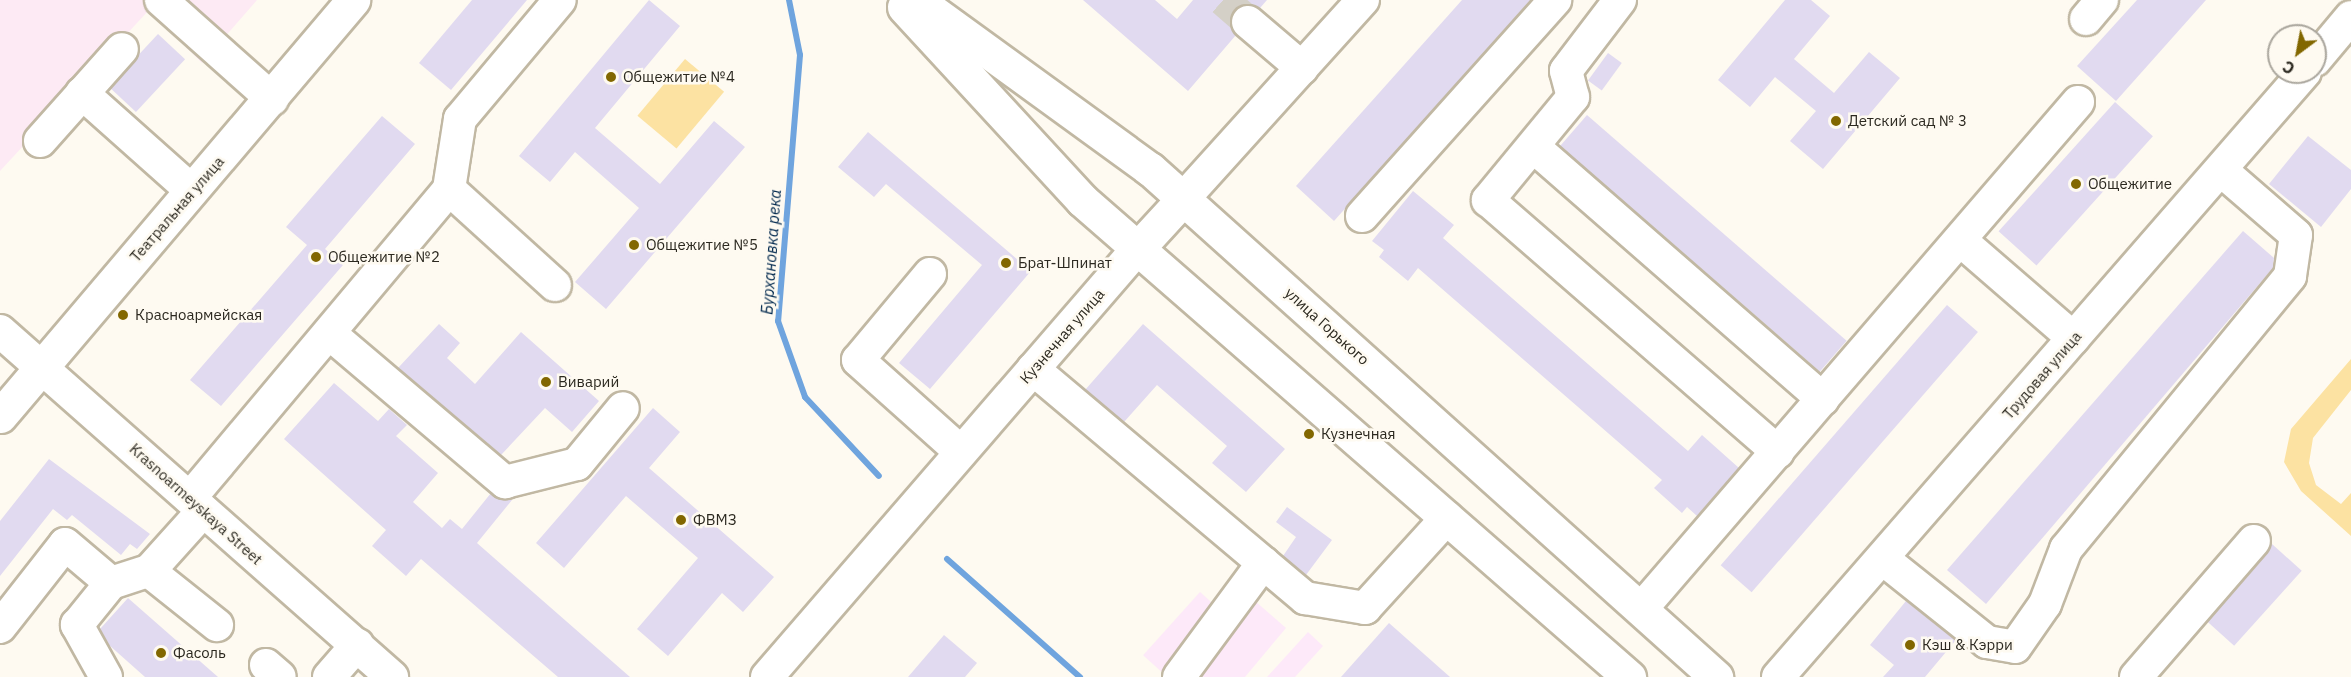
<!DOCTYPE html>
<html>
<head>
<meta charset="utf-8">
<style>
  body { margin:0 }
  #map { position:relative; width:2351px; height:677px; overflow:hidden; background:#fefaf1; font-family:"IBM Plex Sans",sans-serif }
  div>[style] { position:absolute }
  .industrial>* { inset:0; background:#fde9f9; transform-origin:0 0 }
  .education>* { inset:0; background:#fdeaf4 }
  .green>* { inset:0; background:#fce2a2; transform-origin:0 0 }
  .stream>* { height:6px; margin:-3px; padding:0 3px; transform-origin:3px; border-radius:3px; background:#6fa4de }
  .building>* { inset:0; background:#e1daf0; transform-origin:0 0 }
  .minor-tunnel>* { height:32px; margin-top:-16px; transform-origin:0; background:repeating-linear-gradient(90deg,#d4d0c7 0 32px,transparent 0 48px) }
  .roads { filter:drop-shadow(2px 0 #c1b8a3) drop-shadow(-2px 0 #c1b8a3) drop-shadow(0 2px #c1b8a3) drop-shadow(0 -2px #c1b8a3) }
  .minor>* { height:32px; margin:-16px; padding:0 16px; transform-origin:16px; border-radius:16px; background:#fff }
  .major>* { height:33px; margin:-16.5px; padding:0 16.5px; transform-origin:16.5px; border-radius:16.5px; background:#fff }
  .dots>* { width:16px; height:16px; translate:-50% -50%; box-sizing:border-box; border:3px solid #fefaf1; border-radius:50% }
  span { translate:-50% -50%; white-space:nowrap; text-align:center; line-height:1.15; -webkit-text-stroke:5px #fefaf1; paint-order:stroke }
  .poi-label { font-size:15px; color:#2c2920 }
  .left { translate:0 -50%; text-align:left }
  .street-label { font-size:15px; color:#2c2920 }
  .water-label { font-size:16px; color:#032a4f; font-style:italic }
  .north { position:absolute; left:2267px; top:24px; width:60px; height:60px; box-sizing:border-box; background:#fefaf1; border:2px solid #aaa69d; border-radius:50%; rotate:212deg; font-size:16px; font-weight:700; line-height:24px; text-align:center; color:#2c2920 }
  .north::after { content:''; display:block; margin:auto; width:21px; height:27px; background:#826700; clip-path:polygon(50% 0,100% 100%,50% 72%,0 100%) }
</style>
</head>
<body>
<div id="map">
  <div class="industrial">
    <i style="left:1200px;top:592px;width:27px;height:85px;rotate:42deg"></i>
    <i style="clip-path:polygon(1255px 601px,1286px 628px,1245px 677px,1191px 677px)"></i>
    <i style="clip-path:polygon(1308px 632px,1323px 646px,1295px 677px,1267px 677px)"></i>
  </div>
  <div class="education">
    <i style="clip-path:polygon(0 0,257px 0,202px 63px,149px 10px,0 171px)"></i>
  </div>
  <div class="green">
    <i style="left:685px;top:59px;width:51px;height:74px;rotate:40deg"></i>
    <i style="clip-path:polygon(2351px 359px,2351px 390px,2313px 438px,2309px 463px,2316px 485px,2341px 504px,2351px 493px,2351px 536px,2301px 491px,2284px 462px,2291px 429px)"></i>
  </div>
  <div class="stream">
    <i style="left:789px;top:0;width:56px;rotate:78.7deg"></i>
    <i style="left:800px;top:55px;width:267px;rotate:94.7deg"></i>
    <i style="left:778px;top:321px;width:81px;rotate:70.4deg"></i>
    <i style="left:805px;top:397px;width:108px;rotate:46.9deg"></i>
    <i style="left:947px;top:559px;width:178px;rotate:41.6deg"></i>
  </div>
  <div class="building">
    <i style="clip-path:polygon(472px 0,527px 0,451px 90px,419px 63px)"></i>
    <i style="clip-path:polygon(649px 0,680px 26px,595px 128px,660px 184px,714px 121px,745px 147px,606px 309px,575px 282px,639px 208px,575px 152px,550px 182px,519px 156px)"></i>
    <i style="clip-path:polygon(1083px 0,1155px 0,1177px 19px,1193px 0,1267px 0,1260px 8px,1251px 4px,1235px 10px,1230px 19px,1236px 35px,1188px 91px)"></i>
    <i style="clip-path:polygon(1462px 0,1531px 0,1334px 221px,1296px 186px)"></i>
    <i style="clip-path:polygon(1785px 0,1811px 0,1830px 16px,1794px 59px,1834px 93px,1869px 52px,1900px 78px,1823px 169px,1790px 141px,1816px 111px,1775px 77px,1750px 107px,1718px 80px)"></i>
    <i style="clip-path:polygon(2137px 0,2206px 0,2116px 101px,2077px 66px)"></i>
    <i style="left:158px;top:34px;width:37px;height:72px;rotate:43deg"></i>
    <i style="left:1608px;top:53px;width:17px;height:34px;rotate:36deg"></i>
    <i style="left:2115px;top:102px;width:51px;height:174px;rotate:42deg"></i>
    <i style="left:1587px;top:115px;width:344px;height:41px;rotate:41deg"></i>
    <i style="clip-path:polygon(382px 116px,415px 144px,325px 249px,343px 265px,221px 406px,190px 380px,307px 245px,286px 227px)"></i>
    <i style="clip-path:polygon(868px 132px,1031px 271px,930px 389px,899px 363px,982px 265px,886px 184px,874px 197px,838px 167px)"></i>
    <i style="clip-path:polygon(2308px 136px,2351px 170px,2351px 189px,2321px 227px,2269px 184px)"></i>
    <i style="clip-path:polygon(1413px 191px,1454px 225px,1443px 238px,1688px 451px,1702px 435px,1739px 468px,1697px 516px,1687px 507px,1682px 513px,1654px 488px,1662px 480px,1418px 268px,1408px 281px,1379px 257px,1384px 250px,1372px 241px)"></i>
    <i style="clip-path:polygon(2243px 231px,2274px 258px,2273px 268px,1986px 604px,1947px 570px)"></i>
    <i style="left:1947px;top:305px;width:41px;height:345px;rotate:41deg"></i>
    <i style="clip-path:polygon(439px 324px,460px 343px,447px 358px,475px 384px,521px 332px,599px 401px,572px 432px,545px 408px,501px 455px,398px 368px)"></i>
    <i style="clip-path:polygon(1143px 324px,1285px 449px,1246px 492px,1212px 463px,1227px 446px,1157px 385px,1124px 422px,1085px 390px)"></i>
    <i style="clip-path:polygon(334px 383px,378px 421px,389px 409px,407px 425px,396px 436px,438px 473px,413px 502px,442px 528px,450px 519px,462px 529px,491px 493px,512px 500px,477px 543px,630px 677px,558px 677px,421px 559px,406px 576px,372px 546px,386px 530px,284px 439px)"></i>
    <i style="clip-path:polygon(653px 408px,680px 432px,649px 468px,774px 577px,743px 612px,722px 593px,668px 656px,637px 629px,698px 558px,626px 496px,564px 568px,536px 543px)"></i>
    <i style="clip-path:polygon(49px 459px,150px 534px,137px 549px,130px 544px,121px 555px,72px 515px,67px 520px,53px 509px,0 576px,0 521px)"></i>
    <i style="clip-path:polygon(1287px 507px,1332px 540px,1306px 575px,1283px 556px,1296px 537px,1276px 522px)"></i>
    <i style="left:2272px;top:544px;width:40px;height:101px;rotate:42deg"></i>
    <i style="clip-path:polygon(128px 598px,218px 677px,145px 677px,109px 645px,100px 629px)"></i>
    <i style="clip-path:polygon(1906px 601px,1956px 640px,1925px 677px,1883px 677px,1894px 665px,1870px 645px)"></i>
    <i style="clip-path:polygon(1389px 623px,1450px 677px,1341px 677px)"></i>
    <i style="clip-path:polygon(944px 635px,977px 663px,965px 677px,908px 677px)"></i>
  </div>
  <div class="minor-tunnel">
    <i style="left:1223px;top:0;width:33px;rotate:41deg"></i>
  </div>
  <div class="roads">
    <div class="minor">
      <i style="left:161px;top:0;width:149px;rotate:41.7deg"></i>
      <i style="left:1620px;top:0;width:89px;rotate:127.3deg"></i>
      <i style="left:1566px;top:71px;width:27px;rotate:75deg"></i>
      <i style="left:1573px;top:97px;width:134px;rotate:129.5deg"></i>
      <i style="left:1488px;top:200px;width:384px;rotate:41deg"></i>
      <i style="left:2086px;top:19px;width:25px;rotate:-50deg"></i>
      <i style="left:1248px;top:22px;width:71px;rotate:40.4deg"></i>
      <i style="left:2315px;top:60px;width:56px;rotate:-50.1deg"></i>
      <i style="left:82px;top:93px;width:147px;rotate:41.7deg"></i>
      <i style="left:40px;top:141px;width:123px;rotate:-48.3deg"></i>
      <i style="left:1535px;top:148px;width:382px;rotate:41.1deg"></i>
      <i style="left:449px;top:189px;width:143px;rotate:42.2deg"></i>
      <i style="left:1184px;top:198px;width:267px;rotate:-47.9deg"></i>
      <i style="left:1362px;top:216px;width:290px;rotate:-48.2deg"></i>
      <i style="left:1960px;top:240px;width:150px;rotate:40.9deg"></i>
      <i style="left:930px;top:274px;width:112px;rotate:129.9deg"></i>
      <i style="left:858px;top:360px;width:138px;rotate:41.8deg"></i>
      <i style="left:0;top:331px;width:523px;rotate:41.43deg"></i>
      <i style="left:329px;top:333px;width:231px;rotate:40.3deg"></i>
      <i style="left:505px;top:482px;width:74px;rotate:-14deg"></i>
      <i style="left:577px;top:464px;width:72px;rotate:-50.6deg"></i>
      <i style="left:1033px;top:369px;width:356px;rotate:40.1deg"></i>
      <i style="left:1305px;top:598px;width:61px;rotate:9.5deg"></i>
      <i style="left:1365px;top:608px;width:122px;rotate:-47.7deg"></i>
      <i style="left:190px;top:498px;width:403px;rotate:-50deg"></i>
      <i style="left:449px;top:189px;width:71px;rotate:-81.1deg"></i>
      <i style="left:460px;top:119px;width:155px;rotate:-50deg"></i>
      <i style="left:1883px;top:559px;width:133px;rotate:38.6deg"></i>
      <i style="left:1987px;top:642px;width:28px;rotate:10deg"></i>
      <i style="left:2015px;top:647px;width:52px;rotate:-55.1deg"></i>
      <i style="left:2045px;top:604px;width:59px;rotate:-69.1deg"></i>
      <i style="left:2066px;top:549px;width:353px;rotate:-50.6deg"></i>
      <i style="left:2290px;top:276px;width:41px;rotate:-81.7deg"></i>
      <i style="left:2296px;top:235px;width:98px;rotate:-139.1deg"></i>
      <i style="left:149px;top:571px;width:87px;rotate:38.5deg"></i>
      <i style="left:1642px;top:608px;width:668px;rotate:-49.25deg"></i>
      <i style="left:0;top:627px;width:105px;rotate:-51.9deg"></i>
      <i style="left:65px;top:544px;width:60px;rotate:40.3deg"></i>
      <i style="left:266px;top:665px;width:18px;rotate:41deg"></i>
      <i style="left:106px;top:677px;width:60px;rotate:-119.1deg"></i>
      <i style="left:77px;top:625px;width:54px;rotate:-51deg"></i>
      <i style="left:111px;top:583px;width:40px;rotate:-18deg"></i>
      <i style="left:149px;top:571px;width:81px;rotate:-48deg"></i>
      <i style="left:329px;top:677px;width:43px;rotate:-48.8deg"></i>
      <i style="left:767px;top:677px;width:567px;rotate:-49.15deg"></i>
      <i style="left:1179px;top:677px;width:142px;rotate:-53.6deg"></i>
      <i style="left:1778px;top:677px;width:802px;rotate:-48.94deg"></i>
      <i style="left:2136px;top:677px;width:180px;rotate:-49.1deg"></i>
    </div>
    <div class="major">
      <i style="left:917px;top:0;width:288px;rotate:36deg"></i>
      <i style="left:1150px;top:169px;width:761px;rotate:41.91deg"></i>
      <i style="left:904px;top:7px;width:263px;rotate:47.3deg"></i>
      <i style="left:1082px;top:200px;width:726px;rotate:41.09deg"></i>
      <i style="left:1138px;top:248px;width:68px;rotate:-47.4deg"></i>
      <i style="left:0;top:416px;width:546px;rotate:-49.68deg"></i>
    </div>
  </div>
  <div class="dots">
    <i style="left:611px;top:77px;background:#826700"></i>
    <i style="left:1836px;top:121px;background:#826700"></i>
    <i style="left:2076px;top:184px;background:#826700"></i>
    <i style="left:634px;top:245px;background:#826700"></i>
    <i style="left:316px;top:257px;background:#826700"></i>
    <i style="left:1006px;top:263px;background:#826700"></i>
    <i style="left:123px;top:315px;background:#826700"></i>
    <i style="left:546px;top:382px;background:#826700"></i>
    <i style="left:1309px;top:434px;background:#826700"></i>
    <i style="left:681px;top:520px;background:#826700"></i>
    <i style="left:1910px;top:645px;background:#826700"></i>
    <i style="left:161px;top:653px;background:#826700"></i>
  </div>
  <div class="poi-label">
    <span class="left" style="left:623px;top:77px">Общежитие №4</span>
    <span class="left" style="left:1848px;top:121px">Детский сад № 3</span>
    <span class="left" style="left:2088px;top:184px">Общежитие</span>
    <span class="left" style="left:646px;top:245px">Общежитие №5</span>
    <span class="left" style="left:328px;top:257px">Общежитие №2</span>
    <span class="left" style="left:1018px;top:263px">Брат-Шпинат</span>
    <span class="left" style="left:135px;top:315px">Красноармейская</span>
    <span class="left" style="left:558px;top:382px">Виварий</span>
    <span class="left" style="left:1321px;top:434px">Кузнечная</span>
    <span class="left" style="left:693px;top:520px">ФВМЗ</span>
    <span class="left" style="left:1922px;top:645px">Кэш &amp; Кэрри</span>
    <span class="left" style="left:173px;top:653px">Фасоль</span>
  </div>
  <div class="street-label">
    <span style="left:177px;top:209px;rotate:-49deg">Театральная улица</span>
    <span style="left:1327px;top:326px;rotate:42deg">улица Горького</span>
    <span style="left:1062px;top:336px;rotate:-49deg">Кузнечная улица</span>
    <span style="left:2042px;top:375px;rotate:-49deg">Трудовая улица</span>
    <span style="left:196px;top:504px;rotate:42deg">Krasnoarmeyskaya Street</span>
  </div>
  <div class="water-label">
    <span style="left:771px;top:252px;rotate:-86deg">Бурхановка река</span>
  </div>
  <div class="north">С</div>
</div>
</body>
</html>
